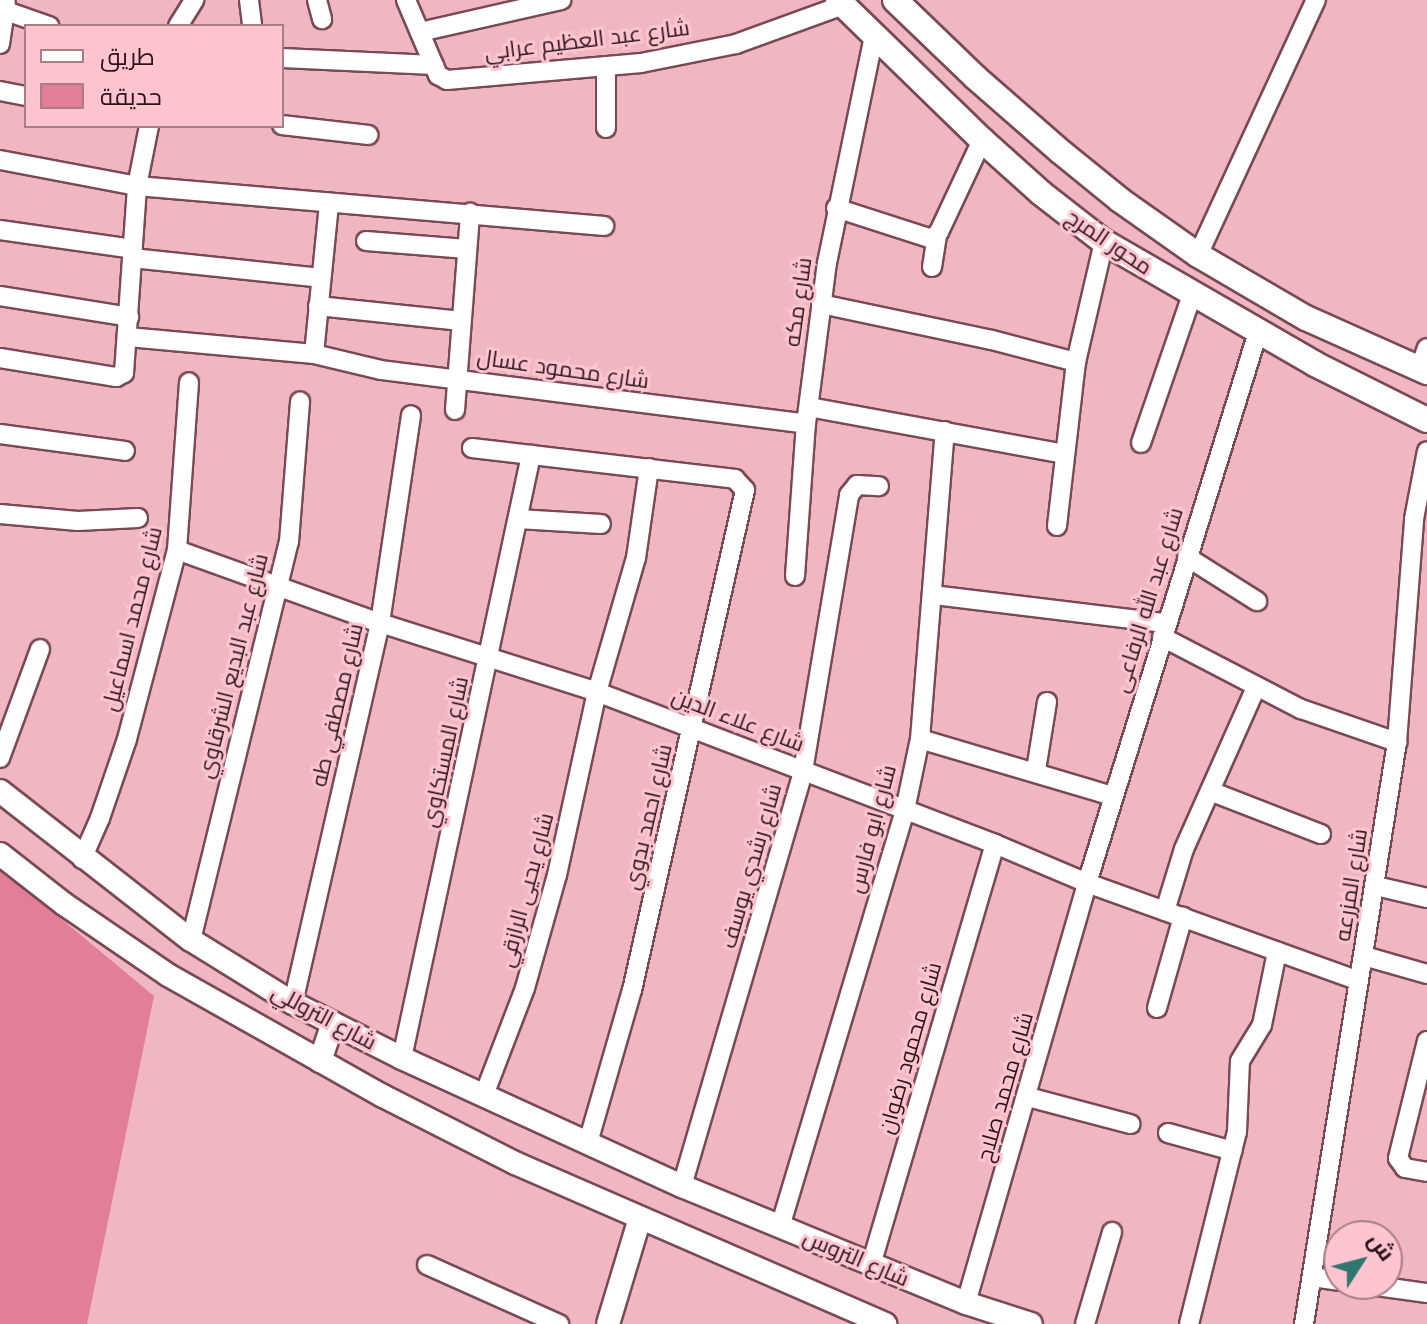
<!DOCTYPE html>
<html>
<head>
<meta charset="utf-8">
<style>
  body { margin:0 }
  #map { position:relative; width:1427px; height:1324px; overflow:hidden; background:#f0b7c3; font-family:Arial,Cairo,sans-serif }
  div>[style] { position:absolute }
  .green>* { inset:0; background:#e37e98 }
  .roads { filter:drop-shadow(2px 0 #794954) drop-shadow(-2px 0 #794954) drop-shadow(0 2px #794954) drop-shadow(0 -2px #794954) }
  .minor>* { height:18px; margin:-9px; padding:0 9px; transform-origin:9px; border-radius:9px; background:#fff }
  .tertiary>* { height:22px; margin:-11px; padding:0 11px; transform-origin:11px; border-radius:11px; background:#fff }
  .secondary>* { height:24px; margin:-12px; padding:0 12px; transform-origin:12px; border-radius:12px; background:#fff }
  span { translate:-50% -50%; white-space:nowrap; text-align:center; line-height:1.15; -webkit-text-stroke:6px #fec4d0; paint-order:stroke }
  .street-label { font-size:22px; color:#291419 }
  .legend { position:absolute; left:24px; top:24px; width:260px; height:104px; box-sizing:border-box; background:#fec4d0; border:2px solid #a97e87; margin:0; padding:10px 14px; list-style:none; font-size:24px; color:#291419 }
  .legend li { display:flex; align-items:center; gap:16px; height:40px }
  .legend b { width:40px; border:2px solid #a97e87 }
  .north { position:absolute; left:1323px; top:1220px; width:80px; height:80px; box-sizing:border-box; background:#fec4d0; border:2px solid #a97e87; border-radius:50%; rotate:54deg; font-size:22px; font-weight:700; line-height:32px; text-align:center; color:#291419 }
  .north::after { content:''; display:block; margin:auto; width:28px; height:36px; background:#2f766e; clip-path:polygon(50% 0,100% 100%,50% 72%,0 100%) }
</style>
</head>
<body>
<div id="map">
  <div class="green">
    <i style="clip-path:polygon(0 868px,154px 996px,87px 1324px,0 1324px)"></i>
  </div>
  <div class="roads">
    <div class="minor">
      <i style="left:249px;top:0;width:26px;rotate:83deg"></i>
      <i style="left:317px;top:0;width:20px;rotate:75deg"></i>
      <i style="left:406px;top:0;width:82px;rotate:66.9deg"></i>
      <i style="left:438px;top:75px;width:10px;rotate:29deg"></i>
      <i style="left:447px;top:80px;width:195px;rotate:-5deg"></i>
      <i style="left:641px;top:63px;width:97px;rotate:-11.3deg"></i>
      <i style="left:736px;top:44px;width:114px;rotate:-20deg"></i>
      <i style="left:6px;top:11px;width:46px;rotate:19.2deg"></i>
      <i style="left:178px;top:26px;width:31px;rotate:-58deg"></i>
      <i style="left:420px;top:32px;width:145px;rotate:-12.8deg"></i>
      <i style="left:0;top:44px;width:41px;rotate:-81.7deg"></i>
      <i style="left:282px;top:58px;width:152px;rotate:2.6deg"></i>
      <i style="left:0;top:91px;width:26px;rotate:11deg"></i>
      <i style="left:282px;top:125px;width:87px;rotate:6.6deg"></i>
      <i style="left:606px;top:128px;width:62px;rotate:-90deg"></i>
      <i style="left:0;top:160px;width:139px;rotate:10.7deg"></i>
      <i style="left:137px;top:186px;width:469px;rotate:4.9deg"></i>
      <i style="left:836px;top:208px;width:101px;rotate:17.9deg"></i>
      <i style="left:932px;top:239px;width:10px;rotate:-45deg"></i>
      <i style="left:939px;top:232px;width:102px;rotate:-64.9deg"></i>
      <i style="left:0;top:230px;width:134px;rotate:8.1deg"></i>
      <i style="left:366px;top:241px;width:101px;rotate:4.5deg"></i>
      <i style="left:1198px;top:255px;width:281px;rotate:-65.2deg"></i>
      <i style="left:132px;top:258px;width:190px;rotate:6deg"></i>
      <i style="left:932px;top:267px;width:31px;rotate:-81deg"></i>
      <i style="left:0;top:296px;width:131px;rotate:9.2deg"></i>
      <i style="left:821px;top:304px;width:175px;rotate:11.9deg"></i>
      <i style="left:992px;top:340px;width:87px;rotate:14.7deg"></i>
      <i style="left:318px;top:306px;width:144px;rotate:6deg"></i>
      <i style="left:128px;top:337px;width:187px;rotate:5.2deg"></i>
      <i style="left:314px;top:354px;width:69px;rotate:13.4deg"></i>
      <i style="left:381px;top:370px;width:428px;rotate:7.2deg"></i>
      <i style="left:314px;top:354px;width:152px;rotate:-84.3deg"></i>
      <i style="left:0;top:358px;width:118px;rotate:9.3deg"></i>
      <i style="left:116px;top:377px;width:9px;rotate:-27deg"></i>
      <i style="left:124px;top:373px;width:187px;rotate:-86deg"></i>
      <i style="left:137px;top:186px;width:61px;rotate:-78.7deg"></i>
      <i style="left:1420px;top:368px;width:21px;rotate:-71deg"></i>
      <i style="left:809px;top:407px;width:260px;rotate:10.4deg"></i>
      <i style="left:455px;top:410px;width:198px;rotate:-85.6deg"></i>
      <i style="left:0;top:434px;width:126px;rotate:7.7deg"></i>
      <i style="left:1141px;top:443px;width:157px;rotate:-71deg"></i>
      <i style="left:472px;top:448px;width:265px;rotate:6.7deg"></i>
      <i style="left:735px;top:479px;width:15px;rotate:48deg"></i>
      <i style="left:745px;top:490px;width:513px;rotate:102.73deg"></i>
      <i style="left:632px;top:990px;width:158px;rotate:106.1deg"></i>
      <i style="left:0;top:514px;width:78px;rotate:5.1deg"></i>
      <i style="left:78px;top:521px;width:60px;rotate:-2.9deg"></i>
      <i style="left:518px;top:519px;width:83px;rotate:3.4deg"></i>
      <i style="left:1057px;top:526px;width:165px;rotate:-83.4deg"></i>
      <i style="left:1076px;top:362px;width:123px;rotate:-76.9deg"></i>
      <i style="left:177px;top:550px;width:216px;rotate:19.8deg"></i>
      <i style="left:380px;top:623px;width:228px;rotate:17.6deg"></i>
      <i style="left:597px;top:692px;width:426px;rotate:20.9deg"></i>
      <i style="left:995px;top:844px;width:100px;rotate:23deg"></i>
      <i style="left:1087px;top:883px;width:289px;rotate:19.8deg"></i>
      <i style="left:1187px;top:557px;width:83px;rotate:32.2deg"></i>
      <i style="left:795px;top:576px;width:152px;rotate:-85.9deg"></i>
      <i style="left:806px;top:424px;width:162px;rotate:-82.6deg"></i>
      <i style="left:827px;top:263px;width:231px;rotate:-78.3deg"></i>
      <i style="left:933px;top:595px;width:235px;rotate:6.9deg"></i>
      <i style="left:1162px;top:637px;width:157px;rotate:27.4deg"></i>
      <i style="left:1301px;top:709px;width:102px;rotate:19deg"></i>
      <i style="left:920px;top:739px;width:201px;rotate:16.5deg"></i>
      <i style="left:0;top:758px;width:116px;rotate:-69.8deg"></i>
      <i style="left:1036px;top:770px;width:69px;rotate:-80.8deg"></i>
      <i style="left:1210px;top:791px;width:119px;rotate:21.2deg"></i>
      <i style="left:82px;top:859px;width:45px;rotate:-66.3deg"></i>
      <i style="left:100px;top:818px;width:83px;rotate:-71.1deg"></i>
      <i style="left:127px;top:739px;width:196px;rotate:-75.2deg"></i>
      <i style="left:177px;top:550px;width:168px;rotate:-85.9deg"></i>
      <i style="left:1376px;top:886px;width:52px;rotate:13.2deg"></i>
      <i style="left:1165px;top:911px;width:65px;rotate:-73deg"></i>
      <i style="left:1184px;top:849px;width:177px;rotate:-66deg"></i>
      <i style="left:191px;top:940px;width:410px;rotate:-76.2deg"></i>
      <i style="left:289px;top:542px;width:141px;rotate:-85.5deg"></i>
      <i style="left:1364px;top:956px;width:66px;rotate:15.9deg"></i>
      <i style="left:293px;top:1003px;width:390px;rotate:-77.1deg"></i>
      <i style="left:380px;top:623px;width:210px;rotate:-81.5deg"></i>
      <i style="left:1157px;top:1008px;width:95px;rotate:-74.1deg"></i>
      <i style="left:1427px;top:1041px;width:121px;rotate:103.9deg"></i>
      <i style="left:1398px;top:1158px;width:12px;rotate:55deg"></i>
      <i style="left:1405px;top:1168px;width:22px;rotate:10deg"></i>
      <i style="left:402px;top:1058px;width:617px;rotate:-77.92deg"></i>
      <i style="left:484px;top:1095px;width:115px;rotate:-69deg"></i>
      <i style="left:525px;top:988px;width:117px;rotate:-74.2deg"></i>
      <i style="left:557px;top:875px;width:187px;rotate:-77.7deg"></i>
      <i style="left:597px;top:692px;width:140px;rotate:-73.8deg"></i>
      <i style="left:636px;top:558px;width:91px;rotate:-81.8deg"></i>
      <i style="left:1028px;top:1097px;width:106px;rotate:14.8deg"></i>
      <i style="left:1168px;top:1133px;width:67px;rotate:15.5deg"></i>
      <i style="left:682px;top:1186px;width:432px;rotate:-73.7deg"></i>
      <i style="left:803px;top:771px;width:280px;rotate:-80.5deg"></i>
      <i style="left:849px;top:495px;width:13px;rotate:-51deg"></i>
      <i style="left:857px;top:485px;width:22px;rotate:3deg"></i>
      <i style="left:780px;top:1227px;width:435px;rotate:-73.3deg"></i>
      <i style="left:905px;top:810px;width:73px;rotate:-78.1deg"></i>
      <i style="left:920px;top:739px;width:309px;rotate:-85.4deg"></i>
      <i style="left:427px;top:1265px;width:145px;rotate:24.1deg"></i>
      <i style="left:871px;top:1265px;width:439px;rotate:-73.6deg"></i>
      <i style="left:1312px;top:1277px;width:27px;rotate:8deg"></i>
      <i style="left:1362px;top:1284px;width:66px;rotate:7.9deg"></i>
      <i style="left:966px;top:1303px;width:437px;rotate:-73.9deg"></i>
      <i style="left:1087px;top:883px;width:577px;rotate:-72.76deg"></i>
      <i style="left:1085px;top:1324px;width:96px;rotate:-73.6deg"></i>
      <i style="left:1189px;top:1324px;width:198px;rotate:-76deg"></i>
      <i style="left:1237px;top:1132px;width:71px;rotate:-87.6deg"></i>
      <i style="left:1240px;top:1061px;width:42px;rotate:-58.6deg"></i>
      <i style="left:1262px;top:1025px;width:75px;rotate:-78.4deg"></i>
      <i style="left:1304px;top:1324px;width:589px;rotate:-80.92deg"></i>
      <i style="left:1397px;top:742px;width:224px;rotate:-85.6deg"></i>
      <i style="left:1414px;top:519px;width:69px;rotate:-79.2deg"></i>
    </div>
    <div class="tertiary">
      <i style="left:0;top:791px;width:242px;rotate:38deg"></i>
      <i style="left:191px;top:940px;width:120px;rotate:31.7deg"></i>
      <i style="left:293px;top:1003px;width:122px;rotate:26.8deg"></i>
      <i style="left:402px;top:1058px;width:308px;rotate:24.6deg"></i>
      <i style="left:682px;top:1186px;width:307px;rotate:22.4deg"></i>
      <i style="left:966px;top:1303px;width:68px;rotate:17.9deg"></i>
      <i style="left:0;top:854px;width:81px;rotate:38deg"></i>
      <i style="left:64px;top:904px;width:126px;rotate:34.3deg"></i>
      <i style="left:168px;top:975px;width:247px;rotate:29.4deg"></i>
      <i style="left:383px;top:1096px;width:148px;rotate:26.9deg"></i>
      <i style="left:515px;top:1163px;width:404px;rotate:23.5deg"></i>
      <i style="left:320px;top:1061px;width:40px;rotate:-71.1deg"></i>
      <i style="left:608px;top:1324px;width:111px;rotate:-73.2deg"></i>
    </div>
    <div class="secondary">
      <i style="left:838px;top:0;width:201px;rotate:44.2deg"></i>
      <i style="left:982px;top:140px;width:79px;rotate:41.9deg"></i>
      <i style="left:1041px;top:193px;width:80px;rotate:37.9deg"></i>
      <i style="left:1104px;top:242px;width:244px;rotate:30deg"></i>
      <i style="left:1315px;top:364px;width:125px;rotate:26.6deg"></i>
      <i style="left:895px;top:0;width:111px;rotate:43.9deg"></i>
      <i style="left:975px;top:77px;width:114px;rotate:41.1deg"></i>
      <i style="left:1061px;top:152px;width:76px;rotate:39.1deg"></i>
      <i style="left:1120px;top:200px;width:95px;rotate:35.2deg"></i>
      <i style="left:1198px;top:255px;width:125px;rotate:30.3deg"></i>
      <i style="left:1306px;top:318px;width:133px;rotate:24.1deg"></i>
    </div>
  </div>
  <div class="street-label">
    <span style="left:587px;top:40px;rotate:-7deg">شارع عبد العظيم عرابي</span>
    <span style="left:1109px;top:242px;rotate:34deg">محور المرج</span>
    <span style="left:798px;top:302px;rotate:-82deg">شارع مكه</span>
    <span style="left:563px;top:369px;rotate:8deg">شارع محمود عسال</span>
    <span style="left:1148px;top:600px;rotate:-73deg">شارع عبد الله الرفاعى</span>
    <span style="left:132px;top:619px;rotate:-76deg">شارع محمد اسماعيل</span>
    <span style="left:233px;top:666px;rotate:-76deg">شارع عبد البديع الشرقاوي</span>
    <span style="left:337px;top:705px;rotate:-77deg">شارع مصطفي طه</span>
    <span style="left:738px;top:720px;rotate:21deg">شارع علاء الدين</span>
    <span style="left:445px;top:752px;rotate:-78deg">شارع المستكاوي</span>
    <span style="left:648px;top:817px;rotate:-77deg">شارع احمد بدوي</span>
    <span style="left:872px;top:829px;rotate:-75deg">شارع ابو فارس</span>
    <span style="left:751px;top:866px;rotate:-74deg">شارع رشدي يوسف</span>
    <span style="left:1351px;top:885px;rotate:-81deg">شارع المزرعه</span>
    <span style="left:526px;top:890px;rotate:-75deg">شارع يحيى الرازقي</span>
    <span style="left:324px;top:1017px;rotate:28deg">شارع التروللي</span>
    <span style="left:910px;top:1048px;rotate:-74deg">شارع محمود رضوان</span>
    <span style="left:1005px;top:1087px;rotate:-74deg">شارع محمد صلاح</span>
    <span style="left:856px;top:1258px;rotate:23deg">شارع التروس</span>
  </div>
  <ul class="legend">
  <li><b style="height:10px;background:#fff"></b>طريق</li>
  <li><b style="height:22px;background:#e37e98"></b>حديقة</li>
  </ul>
  <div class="north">ش</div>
</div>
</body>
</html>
